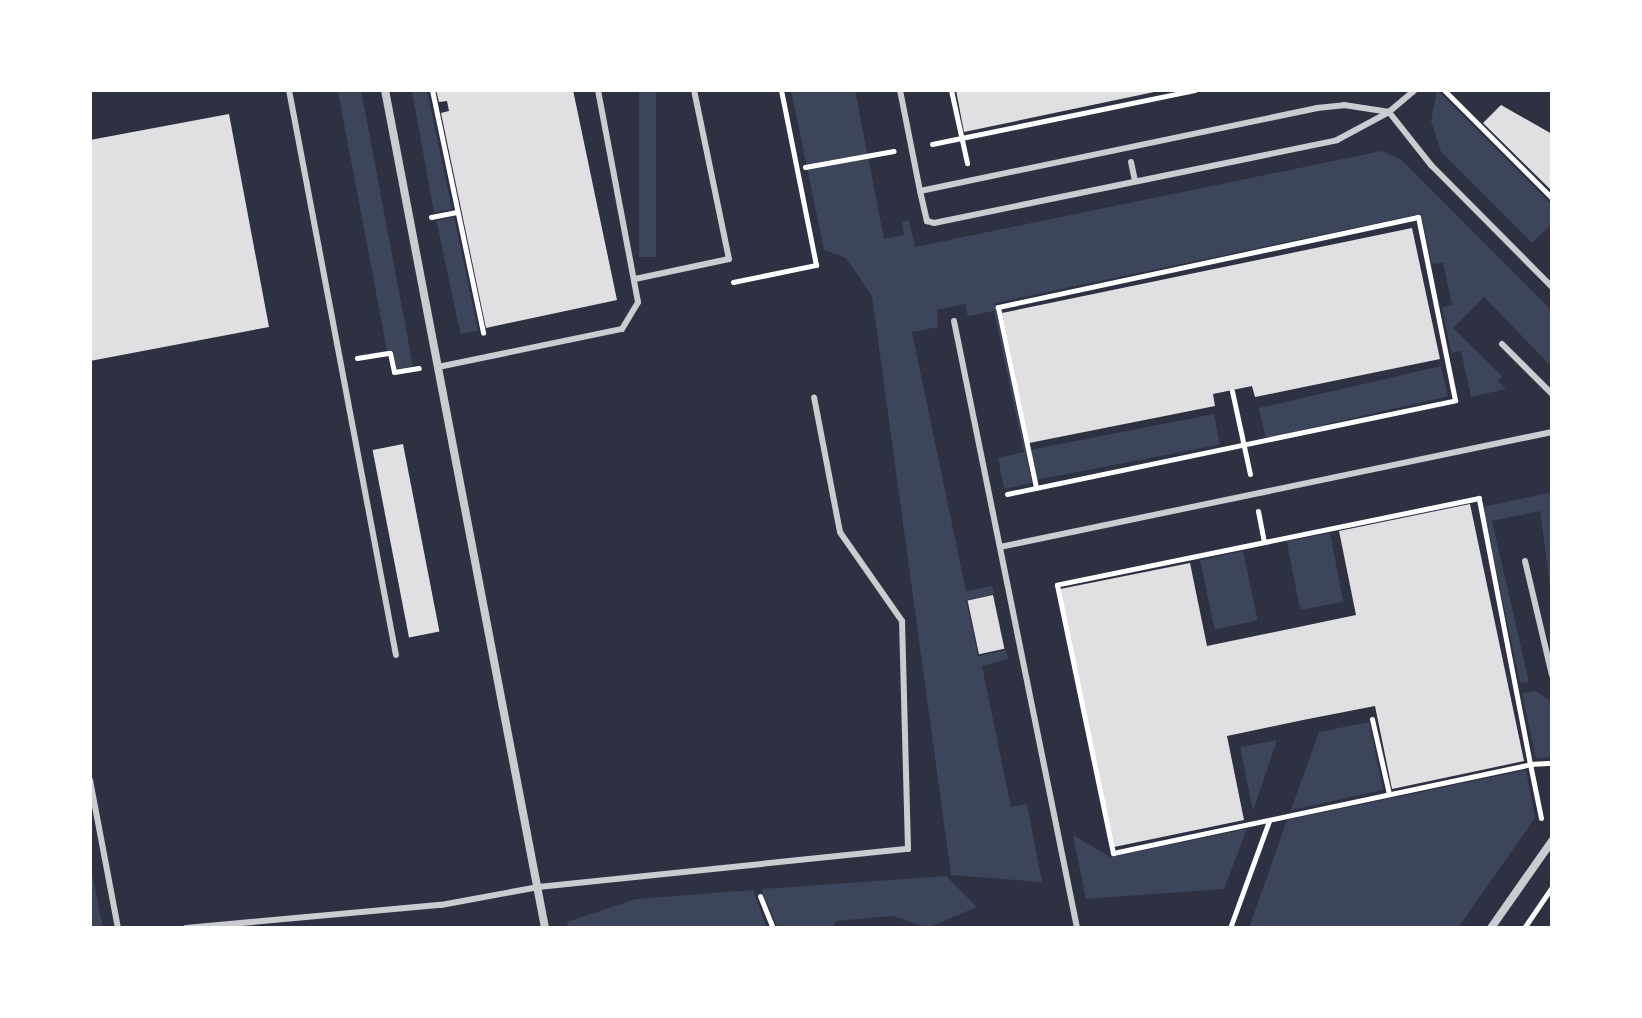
<!DOCTYPE html>
<html>
<head>
<meta charset="utf-8">
<style>
  body { margin:0 }
  #map { position:relative; width:1642px; height:1018px; overflow:hidden; background:#2d3142; font-family:Signika,sans-serif }
  div>[style] { position:absolute }
  .green>* { inset:0; background:#3c4559; transform-origin:0 0 }
  .building>* { inset:0; background:#e0e0e3; transform-origin:0 0 }
  .path>* { height:5px; margin:-2.5px; padding:0 2.5px; transform-origin:2.5px; border-radius:2.5px; background:#fff }
  .service>* { height:6px; margin:-3px; padding:0 3px; transform-origin:3px; border-radius:3px; background:#caccd0 }
  .minor>* { height:8px; margin:-4px; padding:0 4px; transform-origin:4px; border-radius:4px; background:#caccd0 }
  span { translate:-50% -50%; white-space:nowrap; text-align:center; line-height:1.15; -webkit-text-stroke:6px #fff; paint-order:stroke }
  .frame { position:absolute; inset:0; border:92px solid #fff; pointer-events:none }
</style>
</head>
<body>
<div id="map">
  <div class="green">
    <i style="clip-path:polygon(361px 90px,413px 366px,396px 369px,393px 350px,387px 350px,338px 92px)"></i>
    <i style="clip-path:polygon(427px 90px,452px 209px,434px 213px,412px 91px)"></i>
    <i style="left:639px;top:90px;width:17px;height:167px"></i>
    <i style="clip-path:polygon(791px 90px,855px 90px,884px 239px,904px 235px,902px 222px,909px 220px,915px 247px,1382px 151px,1402px 160px,1552px 311px,1552px 367px,1484px 297px,1453px 328px,1502px 376px,1498px 381px,1506px 389px,1471px 397px,1461px 351px,1451px 353px,1442px 307px,1452px 305px,1443px 263px,1432px 264px,1421px 214px,995px 303px,1032px 483px,1004px 489px,998px 458px,1024px 452px,994px 311px,968px 316px,965px 304px,937px 310px,938px 327px,912px 332px,966px 591px,992px 586px,994px 594px,966px 600px,978px 656px,1006px 650px,1008px 659px,982px 666px,1011px 807px,1027px 804px,1042px 882px,951px 875px,872px 296px,846px 258px,824px 250px)"></i>
    <i style="clip-path:polygon(1437px 90px,1552px 205px,1552px 224px,1532px 243px,1441px 152px,1431px 121px)"></i>
    <i style="left:454px;top:217px;width:116px;height:18px;rotate:78deg"></i>
    <i style="left:1441px;top:366px;width:31px;height:187px;rotate:77deg"></i>
    <i style="left:1214px;top:414px;width:31px;height:187px;rotate:79deg"></i>
    <i style="clip-path:polygon(1552px 492px,1552px 600px,1540px 511px,1492px 521px,1529px 682px,1520px 683px,1483px 507px)"></i>
    <i style="left:1330px;top:533px;width:70px;height:44px;rotate:79deg"></i>
    <i style="left:1243px;top:551px;width:71px;height:44px;rotate:78deg"></i>
    <i style="clip-path:polygon(1536px 691px,1552px 702px,1552px 757px,1536px 759px,1522px 693px)"></i>
    <i style="clip-path:polygon(1369px 722px,1383px 790px,1291px 810px,1319px 732px)"></i>
    <i style="clip-path:polygon(1277px 740px,1253px 811px,1240px 747px)"></i>
    <i style="clip-path:polygon(1526px 770px,1535px 818px,1458px 928px,1249px 928px,1287px 820px)"></i>
    <i style="clip-path:polygon(1247px 829px,1224px 889px,1086px 899px,1073px 835px,1110px 857px)"></i>
    <i style="clip-path:polygon(90px 862px,103px 928px,90px 928px)"></i>
    <i style="clip-path:polygon(946px 876px,977px 907px,927px 928px,893px 916px,836px 921px,833px 928px,778px 928px,761px 889px)"></i>
    <i style="clip-path:polygon(753px 890px,767px 928px,568px 928px,567px 922px,636px 899px)"></i>
  </div>
  <div class="building">
    <i style="clip-path:polygon(436px 90px,573px 90px,617px 300px,486px 328px,441px 113px,449px 111px,447px 101px,439px 102px)"></i>
    <i style="clip-path:polygon(956px 90px,1159px 90px,1159px 91px,964px 132px)"></i>
    <i style="clip-path:polygon(1501px 105px,1552px 134px,1552px 191px,1483px 123px)"></i>
    <i style="clip-path:polygon(229px 114px,269px 327px,90px 361px,90px 140px)"></i>
    <i style="clip-path:polygon(1412px 228px,1440px 359px,1255px 397px,1252px 386px,1213px 394px,1215px 406px,1029px 443px,1002px 313px)"></i>
    <i style="left:403px;top:444px;width:191px;height:31px;rotate:79deg"></i>
    <i style="clip-path:polygon(1470px 504px,1524px 761px,1392px 789px,1375px 706px,1303px 720px,1227px 736px,1244px 820px,1114px 847px,1060px 589px,1190px 563px,1207px 646px,1356px 615px,1339px 531px)"></i>
    <i style="left:993px;top:595px;width:55px;height:26px;rotate:78deg"></i>
  </div>
  <div class="path">
    <i style="left:432px;top:90px;width:248px;rotate:78.1deg"></i>
    <i style="left:951px;top:90px;width:75px;rotate:77.6deg"></i>
    <i style="left:1444px;top:90px;width:153px;rotate:45deg"></i>
    <i style="left:932px;top:144px;width:268px;rotate:-11.6deg"></i>
    <i style="left:805px;top:167px;width:90px;rotate:-10.2deg"></i>
    <i style="left:431px;top:217px;width:25px;rotate:-11deg"></i>
    <i style="left:733px;top:282px;width:85px;rotate:-11.6deg"></i>
    <i style="left:816px;top:265px;width:178px;rotate:-101.3deg"></i>
    <i style="left:357px;top:358px;width:33px;rotate:-9deg"></i>
    <i style="left:390px;top:353px;width:19px;rotate:78deg"></i>
    <i style="left:394px;top:372px;width:25px;rotate:-9deg"></i>
    <i style="left:1232px;top:391px;width:85px;rotate:77.8deg"></i>
    <i style="left:1007px;top:494px;width:458px;rotate:-11.8deg"></i>
    <i style="left:1455px;top:400px;width:187px;rotate:-101.4deg"></i>
    <i style="left:1418px;top:217px;width:430px;rotate:167.9deg"></i>
    <i style="left:998px;top:307px;width:185px;rotate:78.1deg"></i>
    <i style="left:1258px;top:511px;width:31px;rotate:79deg"></i>
    <i style="left:1372px;top:719px;width:77px;rotate:77.2deg"></i>
    <i style="left:1541px;top:818px;width:55px;rotate:-101.5deg"></i>
    <i style="left:1530px;top:764px;width:271px;rotate:-100.9deg"></i>
    <i style="left:1479px;top:498px;width:431px;rotate:168.4deg"></i>
    <i style="left:1057px;top:585px;width:274px;rotate:78.2deg"></i>
    <i style="left:1113px;top:853px;width:426px;rotate:-12deg"></i>
    <i style="left:1530px;top:764px;width:22px;rotate:-3deg"></i>
    <i style="left:760px;top:896px;width:35px;rotate:68deg"></i>
    <i style="left:1230px;top:928px;width:114px;rotate:-70deg"></i>
    <i style="left:1524px;top:928px;width:50px;rotate:-55.7deg"></i>
  </div>
  <div class="service">
    <i style="left:289px;top:90px;width:575px;rotate:79.28deg"></i>
    <i style="left:900px;top:90px;width:103px;rotate:78.8deg"></i>
    <i style="left:920px;top:191px;width:406px;rotate:-11.8deg"></i>
    <i style="left:1317px;top:108px;width:27px;rotate:-6deg"></i>
    <i style="left:1344px;top:105px;width:46px;rotate:8.8deg"></i>
    <i style="left:1415px;top:90px;width:34px;rotate:140deg"></i>
    <i style="left:1389px;top:112px;width:68px;rotate:51.6deg"></i>
    <i style="left:1431px;top:165px;width:172px;rotate:45.2deg"></i>
    <i style="left:1131px;top:162px;width:19px;rotate:78deg"></i>
    <i style="left:920px;top:191px;width:31px;rotate:77deg"></i>
    <i style="left:927px;top:221px;width:7px;rotate:16deg"></i>
    <i style="left:934px;top:223px;width:411px;rotate:-11.6deg"></i>
    <i style="left:1337px;top:140px;width:59px;rotate:-28.3deg"></i>
    <i style="left:635px;top:279px;width:96px;rotate:-12deg"></i>
    <i style="left:729px;top:259px;width:173px;rotate:-101.7deg"></i>
    <i style="left:954px;top:321px;width:619px;rotate:78.54deg"></i>
    <i style="left:1502px;top:344px;width:71px;rotate:45deg"></i>
    <i style="left:438px;top:367px;width:188px;rotate:-11.7deg"></i>
    <i style="left:622px;top:329px;width:31px;rotate:-59deg"></i>
    <i style="left:638px;top:302px;width:216px;rotate:-100.7deg"></i>
    <i style="left:1000px;top:547px;width:564px;rotate:-11.77deg"></i>
    <i style="left:1525px;top:561px;width:117px;rotate:76.7deg"></i>
    <i style="left:90px;top:780px;width:151px;rotate:79.3deg"></i>
    <i style="left:186px;top:928px;width:256px;rotate:-5.2deg"></i>
    <i style="left:441px;top:905px;width:99px;rotate:-10.5deg"></i>
    <i style="left:538px;top:887px;width:372px;rotate:-5.9deg"></i>
    <i style="left:908px;top:849px;width:228px;rotate:-91.5deg"></i>
    <i style="left:902px;top:621px;width:108px;rotate:-124.9deg"></i>
    <i style="left:840px;top:532px;width:137px;rotate:-100.9deg"></i>
  </div>
  <div class="minor">
    <i style="left:385px;top:90px;width:853px;rotate:79.19deg"></i>
    <i style="left:1491px;top:928px;width:106px;rotate:-55deg"></i>
  </div>
  <div class="frame"></div>
</div>
</body>
</html>
